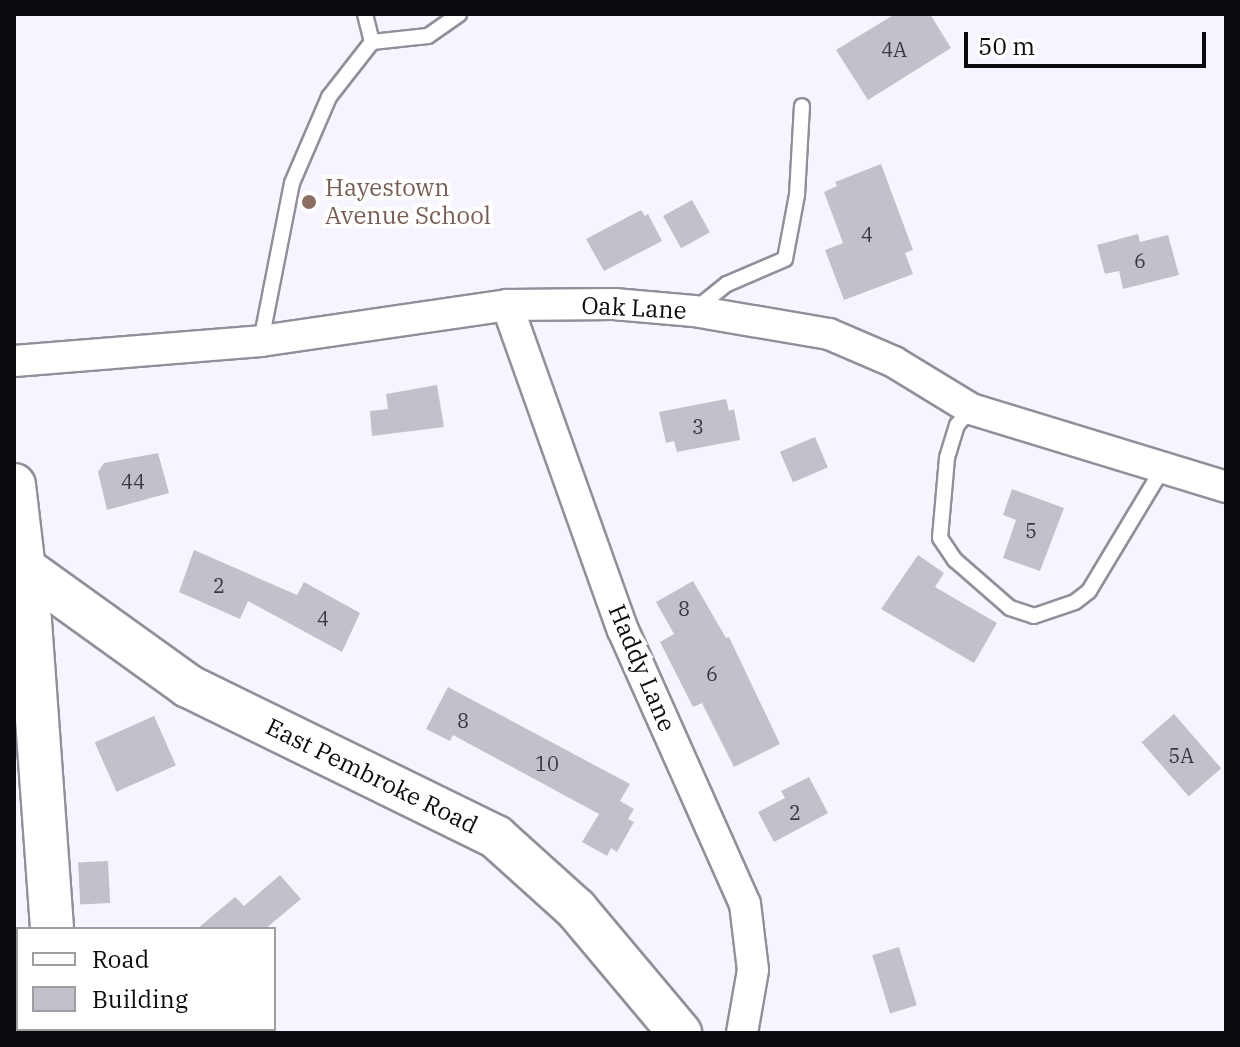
<!DOCTYPE html>
<html>
<head>
<meta charset="utf-8">
<style>
  body { margin:0 }
  #map { position:relative; width:1240px; height:1047px; overflow:hidden; background:#f7f4ff; font-family:"IBM Plex Serif",serif }
  div>[style] { position:absolute }
  .building>* { inset:0; background:#c4c0cb; transform-origin:0 0 }
  .roads { filter:drop-shadow(2px 0 #938f9a) drop-shadow(-2px 0 #938f9a) drop-shadow(0 2px #938f9a) drop-shadow(0 -2px #938f9a) }
  .lane>* { height:14px; margin:-7px; padding:0 7px; transform-origin:7px; border-radius:7px; background:#fff }
  .street>* { height:30px; margin:-15px; padding:0 15px; transform-origin:15px; border-radius:15px; background:#fff }
  .secondary>* { height:42px; margin:-21px; padding:0 21px; transform-origin:21px; border-radius:21px; background:#fff }
  .dots>* { width:22px; height:22px; translate:-50% -50%; box-sizing:border-box; border:4px solid #fff; border-radius:50% }
  span { translate:-50% -50%; white-space:nowrap; text-align:center; line-height:1.15; -webkit-text-stroke:8px #fff; paint-order:stroke }
  .number-label { font-size:20px; color:#3a383e }
  .number-label span { -webkit-text-stroke-width:0 }
  .education-label { font-size:24px; color:#785e54 }
  .left { translate:0 -50%; text-align:left }
  .street-label { font-size:24px; color:#0c0b0f }
  .frame { position:absolute; inset:0; border:16px solid #0c0b0f; pointer-events:none }
  .legend { position:absolute; left:16px; top:927px; width:260px; height:104px; box-sizing:border-box; background:#fff; border:2px solid #9e9d9f; margin:0; padding:10px 14px; list-style:none; font-size:24px; color:#0c0b0f }
  .legend li { display:flex; align-items:center; gap:16px; height:40px }
  .legend b { width:40px; border:2px solid #9e9d9f }
  .scale { position:absolute; left:964px; top:32px; width:242px; height:36px; box-sizing:border-box; border:4px solid #0c0b0f; border-top:0; padding-left:10px; font-size:24px; line-height:28px; white-space:nowrap; color:#0c0b0f; -webkit-text-stroke:6px #fff; paint-order:stroke }
</style>
</head>
<body>
<div id="map">
  <div class="building">
    <i style="clip-path:polygon(895px 14px,930px 14px,951px 48px,868px 100px,836px 50px)"></i>
    <i style="clip-path:polygon(881px 164px,913px 250px,905px 253px,913px 274px,844px 300px,825px 250px,843px 243px,824px 192px,837px 186px,835px 182px)"></i>
    <i style="left:692px;top:200px;width:37px;height:33px;rotate:61deg"></i>
    <i style="clip-path:polygon(641px 210px,645px 216px,648px 214px,662px 241px,604px 271px,586px 239px)"></i>
    <i style="clip-path:polygon(1138px 234px,1140px 242px,1168px 235px,1179px 275px,1123px 289px,1119px 271px,1105px 274px,1097px 245px)"></i>
    <i style="clip-path:polygon(437px 385px,444px 427px,372px 436px,370px 411px,388px 409px,386px 394px)"></i>
    <i style="clip-path:polygon(726px 399px,729px 411px,734px 409px,740px 440px,677px 452px,674px 441px,666px 443px,659px 412px)"></i>
    <i style="left:815px;top:437px;width:33px;height:38px;rotate:67deg"></i>
    <i style="clip-path:polygon(158px 453px,169px 493px,107px 510px,98px 472px,104px 463px)"></i>
    <i style="clip-path:polygon(1012px 489px,1064px 508px,1040px 571px,1003px 558px,1016px 520px,1003px 515px)"></i>
    <i style="clip-path:polygon(194px 550px,297px 595px,304px 582px,360px 613px,342px 652px,248px 601px,240px 619px,179px 592px)"></i>
    <i style="clip-path:polygon(918px 555px,944px 573px,935px 587px,997px 623px,974px 663px,881px 609px)"></i>
    <i style="clip-path:polygon(693px 581px,726px 638px,729px 637px,780px 744px,734px 767px,702px 703px,693px 707px,660px 642px,674px 634px,656px 602px)"></i>
    <i style="clip-path:polygon(448px 687px,630px 784px,620px 801px,634px 809px,628px 819px,634px 822px,617px 852px,611px 848px,607px 856px,582px 842px,599px 814px,453px 735px,450px 741px,426px 729px)"></i>
    <i style="left:1174px;top:714px;width:72px;height:43px;rotate:49deg"></i>
    <i style="left:154px;top:716px;width:54px;height:65px;rotate:66deg"></i>
    <i style="clip-path:polygon(809px 777px,828px 813px,774px 842px,758px 812px,785px 798px,781px 791px)"></i>
    <i style="left:108px;top:861px;width:42px;height:30px;rotate:87deg"></i>
    <i style="clip-path:polygon(280px 875px,301px 899px,265px 929px,197px 929px,235px 897px,244px 906px)"></i>
    <i style="left:899px;top:947px;width:61px;height:28px;rotate:73deg"></i>
  </div>
  <div class="roads">
    <div class="lane">
      <i style="left:365px;top:14px;width:29px;rotate:76deg"></i>
      <i style="left:697px;top:308px;width:38px;rotate:-39deg"></i>
      <i style="left:727px;top:284px;width:63px;rotate:-23.3deg"></i>
      <i style="left:785px;top:259px;width:65px;rotate:-79.4deg"></i>
      <i style="left:797px;top:195px;width:89px;rotate:-86.8deg"></i>
      <i style="left:261px;top:341px;width:161px;rotate:-78.9deg"></i>
      <i style="left:292px;top:183px;width:94px;rotate:-66.7deg"></i>
      <i style="left:329px;top:97px;width:70px;rotate:-52deg"></i>
      <i style="left:372px;top:42px;width:56px;rotate:-6.1deg"></i>
      <i style="left:428px;top:36px;width:38px;rotate:-35deg"></i>
      <i style="left:971px;top:409px;width:21px;rotate:131deg"></i>
      <i style="left:957px;top:425px;width:34px;rotate:107deg"></i>
      <i style="left:947px;top:458px;width:80px;rotate:95deg"></i>
      <i style="left:940px;top:538px;width:27px;rotate:56deg"></i>
      <i style="left:955px;top:560px;width:73px;rotate:41.1deg"></i>
      <i style="left:1010px;top:608px;width:25px;rotate:18deg"></i>
      <i style="left:1034px;top:616px;width:43px;rotate:-18.9deg"></i>
      <i style="left:1075px;top:602px;width:18px;rotate:-38deg"></i>
      <i style="left:1089px;top:591px;width:144px;rotate:-59deg"></i>
    </div>
    <div class="street">
      <i style="left:507px;top:305px;width:345px;rotate:70.4deg"></i>
      <i style="left:623px;top:630px;width:300px;rotate:66deg"></i>
      <i style="left:745px;top:904px;width:66px;rotate:83.1deg"></i>
      <i style="left:753px;top:970px;width:64px;rotate:99.9deg"></i>
      <i style="left:14px;top:361px;width:248px;rotate:-4.6deg"></i>
      <i style="left:261px;top:341px;width:249px;rotate:-8.3deg"></i>
      <i style="left:507px;top:305px;width:107px;rotate:-0.5deg"></i>
      <i style="left:614px;top:304px;width:80px;rotate:5deg"></i>
      <i style="left:694px;top:311px;width:137px;rotate:9.7deg"></i>
      <i style="left:829px;top:334px;width:71px;rotate:23.3deg"></i>
      <i style="left:894px;top:362px;width:90px;rotate:31.4deg"></i>
      <i style="left:971px;top:409px;width:267px;rotate:17deg"></i>
    </div>
    <div class="secondary">
      <i style="left:14px;top:485px;width:137px;rotate:83.3deg"></i>
      <i style="left:30px;top:621px;width:309px;rotate:85.9deg"></i>
      <i style="left:24px;top:568px;width:202px;rotate:35.7deg"></i>
      <i style="left:188px;top:686px;width:343px;rotate:26.1deg"></i>
      <i style="left:496px;top:837px;width:108px;rotate:42deg"></i>
      <i style="left:576px;top:909px;width:162px;rotate:50deg"></i>
      <i style="left:60px;top:1029px;width:4px;rotate:90deg"></i>
    </div>
  </div>
  <div class="dots">
    <i style="left:309px;top:202px;background:#8d6e63"></i>
  </div>
  <div class="number-label">
    <span style="left:894px;top:49px">4A</span>
    <span style="left:867px;top:234px">4</span>
    <span style="left:1140px;top:260px">6</span>
    <span style="left:698px;top:426px">3</span>
    <span style="left:133px;top:481px">44</span>
    <span style="left:1031px;top:530px">5</span>
    <span style="left:219px;top:585px">2</span>
    <span style="left:684px;top:608px">8</span>
    <span style="left:323px;top:618px">4</span>
    <span style="left:712px;top:673px">6</span>
    <span style="left:463px;top:720px">8</span>
    <span style="left:1181px;top:755px">5A</span>
    <span style="left:547px;top:763px">10</span>
    <span style="left:795px;top:812px">2</span>
  </div>
  <div class="education-label">
    <span class="left" style="left:325px;top:202px">Hayestown<br>Avenue School</span>
  </div>
  <div class="street-label">
    <span style="left:634px;top:308px;rotate:3deg">Oak Lane</span>
    <span style="left:642px;top:668px;rotate:67deg">Haddy Lane</span>
    <span style="left:372px;top:776px;rotate:26deg">East Pembroke Road</span>
  </div>
  <div class="frame"></div>
  <ul class="legend">
  <li><b style="height:10px;background:#fff"></b>Road</li>
  <li><b style="height:22px;background:#c4c0cb"></b>Building</li>
  </ul>
  <div class="scale">50 m</div>
</div>
</body>
</html>
